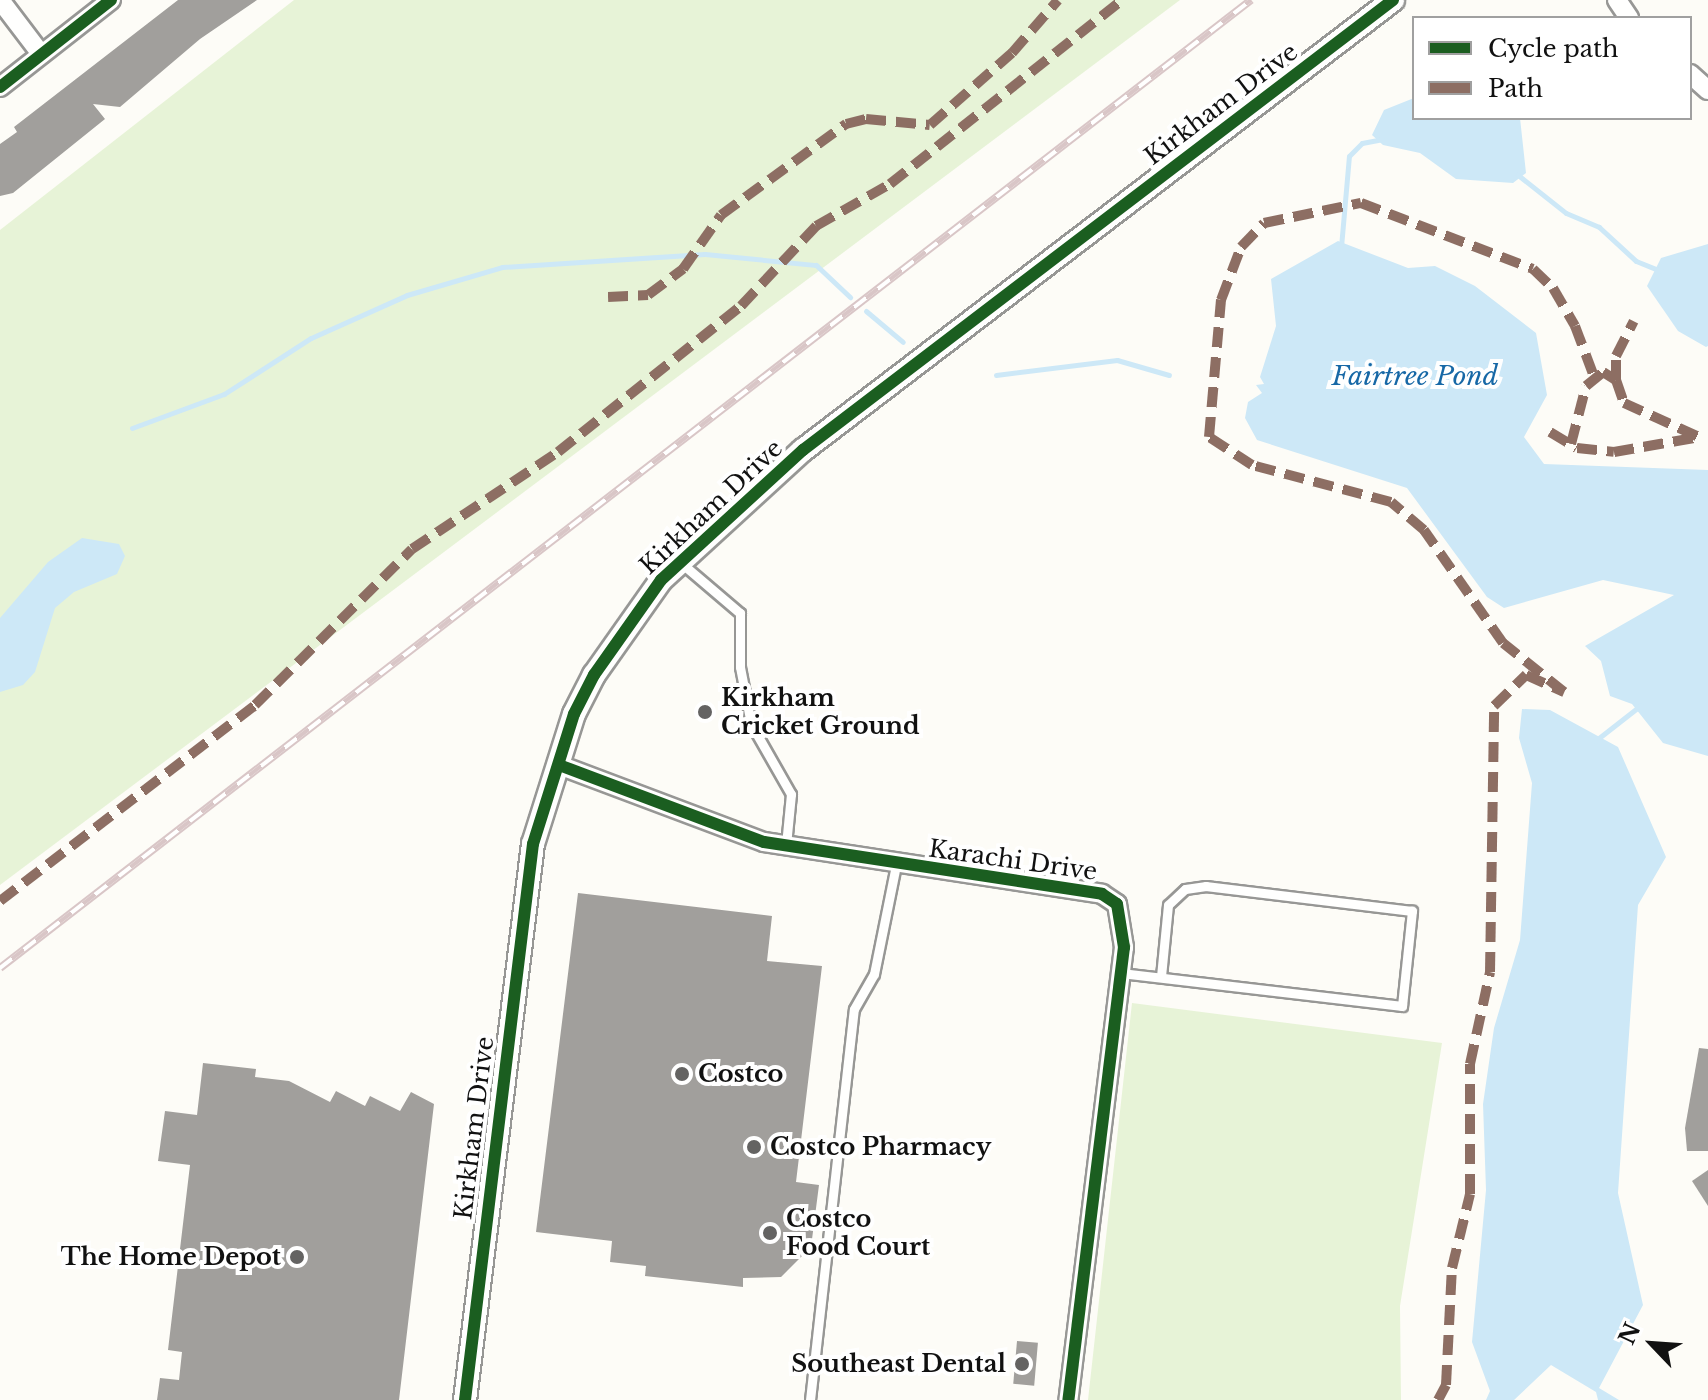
<!DOCTYPE html>
<html>
<head>
<meta charset="utf-8">
<style>
  body { margin:0 }
  #map { position:relative; width:1708px; height:1400px; overflow:hidden; background:#fdfcf7; font-family:"Libre Baskerville",serif }
  div>[style] { position:absolute }
  .green>* { inset:0; background:#e7f3d7 }
  .water>* { inset:0; background:#cde8f7 }
  .stream>* { height:5px; margin:-2.5px; padding:0 2.5px; transform-origin:2.5px; border-radius:2.5px; background:#cde8f7 }
  .building>* { inset:0; background:#a19f9c; transform-origin:0 0 }
  .roads { filter:drop-shadow(2px 0 #979795) drop-shadow(-2px 0 #979795) drop-shadow(0 2px #979795) drop-shadow(0 -2px #979795) }
  .service>* { height:9px; margin:-4.5px; padding:0 4.5px; transform-origin:4.5px; border-radius:4.5px; background:#fffffe }
  .minor>* { height:18px; margin:-9px; padding:0 9px; transform-origin:9px; border-radius:9px; background:#fffffe }
  .tertiary>* { height:22px; margin:-11px; padding:0 11px; transform-origin:11px; border-radius:11px; background:#fffffe }
  .rail>* { height:8px; margin-top:-4px; transform-origin:0; background:repeating-linear-gradient(90deg,#fff 0 15px,#d9c6c7 0 30px); box-sizing:border-box; border-block:2px solid #d9c6c7 }
  .quiet>* { height:10px; margin-top:-5px; transform-origin:0; background:repeating-linear-gradient(90deg,#8d6e63 0 20px,transparent 0 30px) }
  .cycleway>* { height:12px; margin:-6px; padding:0 6px; transform-origin:6px; border-radius:6px; background:#1b5e20 }
  .dots>* { width:22px; height:22px; translate:-50% -50%; box-sizing:border-box; border:4px solid #fff; border-radius:50% }
  span { translate:-50% -50%; white-space:nowrap; text-align:center; line-height:1.15; -webkit-text-stroke:8px #fff; paint-order:stroke }
  .street-label { font-size:24px; color:#111 }
  .poi-label { font-size:24px; color:#111; font-weight:700 }
  .left { translate:0 -50%; text-align:left }
  .right { translate:-100% -50%; text-align:right }
  .water-label { font-size:26px; color:#1768a6; font-style:italic }
  .legend { position:absolute; left:1412px; top:16px; width:280px; height:104px; box-sizing:border-box; background:#fff; border:2px solid #a0a0a0; margin:0; padding:10px 14px; list-style:none; font-size:24px; color:#111 }
  .legend li { display:flex; align-items:center; gap:16px; height:40px }
  .legend b { width:40px; border:2px solid #a0a0a0 }
  .north { position:absolute; left:1612px; top:1304px; width:80px; height:80px; -webkit-text-stroke:6px #fff; paint-order:stroke; rotate:295deg; font-size:22px; font-weight:700; line-height:32px; text-align:center; color:#111 }
  .north::after { content:''; display:block; margin:auto; width:28px; height:36px; background:#111; clip-path:polygon(50% 0,100% 100%,50% 72%,0 100%) }
</style>
</head>
<body>
<div id="map">
  <div class="green">
    <i style="clip-path:polygon(294px 0,1180px 0,0 885px,0 230px)"></i>
    <i style="clip-path:polygon(1132px 1003px,1442px 1043px,1400px 1306px,1401px 1400px,1088px 1400px)"></i>
  </div>
  <div class="water">
    <i style="clip-path:polygon(1414px 98px,1414px 118px,1520px 118px,1526px 173px,1513px 183px,1456px 179px,1420px 153px,1383px 145px,1372px 135px,1384px 110px)"></i>
    <i style="clip-path:polygon(1338px 241px,1408px 268px,1435px 266px,1475px 286px,1536px 333px,1547px 395px,1524px 437px,1544px 464px,1708px 470px,1708px 756px,1663px 743px,1632px 704px,1610px 696px,1601px 661px,1585px 646px,1674px 595px,1603px 580px,1504px 608px,1487px 597px,1407px 488px,1257px 440px,1245px 418px,1248px 402px,1262px 393px,1256px 385px,1264px 384px,1260px 377px,1276px 326px,1271px 279px)"></i>
    <i style="clip-path:polygon(1708px 244px,1708px 346px,1706px 347px,1678px 331px,1647px 286px,1661px 258px)"></i>
    <i style="clip-path:polygon(82px 538px,119px 544px,125px 556px,117px 574px,74px 592px,55px 608px,35px 672px,23px 685px,0 692px,0 618px,48px 562px)"></i>
    <i style="clip-path:polygon(1522px 709px,1550px 710px,1618px 747px,1666px 857px,1638px 905px,1618px 1193px,1643px 1305px,1599px 1388px,1619px 1400px,1598px 1400px,1596px 1392px,1551px 1365px,1514px 1400px,1486px 1400px,1490px 1391px,1472px 1342px,1486px 1190px,1483px 1104px,1494px 1028px,1520px 940px,1532px 783px,1519px 738px)"></i>
  </div>
  <div class="stream">
    <i style="left:1518px;top:175px;width:61px;rotate:38.4deg"></i>
    <i style="left:1566px;top:213px;width:36px;rotate:23deg"></i>
    <i style="left:1599px;top:227px;width:50px;rotate:42.6deg"></i>
    <i style="left:1636px;top:261px;width:27px;rotate:22deg"></i>
    <i style="left:1341px;top:247px;width:91px;rotate:-85deg"></i>
    <i style="left:1349px;top:156px;width:18px;rotate:-45deg"></i>
    <i style="left:1362px;top:143px;width:20px;rotate:-11deg"></i>
    <i style="left:866px;top:311px;width:48px;rotate:40deg"></i>
    <i style="left:996px;top:375px;width:122px;rotate:-7.1deg"></i>
    <i style="left:1117px;top:360px;width:54px;rotate:16.1deg"></i>
    <i style="left:132px;top:428px;width:98px;rotate:-20.3deg"></i>
    <i style="left:224px;top:394px;width:103px;rotate:-32.8deg"></i>
    <i style="left:311px;top:338px;width:105px;rotate:-24.1deg"></i>
    <i style="left:407px;top:295px;width:99px;rotate:-16.4deg"></i>
    <i style="left:502px;top:267px;width:203px;rotate:-3.7deg"></i>
    <i style="left:705px;top:254px;width:112px;rotate:5.7deg"></i>
    <i style="left:816px;top:265px;width:47px;rotate:43.3deg"></i>
    <i style="left:1595px;top:741px;width:58px;rotate:-38deg"></i>
  </div>
  <div class="building">
    <i style="clip-path:polygon(178px 0,257px 0,200px 39px,120px 107px,93px 104px,105px 119px,13px 193px,0 196px,0 144px,17px 132px,14px 127px)"></i>
    <i style="clip-path:polygon(578px 893px,772px 916px,767px 961px,822px 966px,796px 1182px,819px 1185px,811px 1247px,781px 1277px,743px 1278px,743px 1287px,645px 1276px,646px 1266px,610px 1262px,612px 1241px,536px 1232px)"></i>
    <i style="clip-path:polygon(1699px 1048px,1708px 1049px,1708px 1151px,1687px 1151px,1685px 1128px)"></i>
    <i style="clip-path:polygon(203px 1063px,256px 1069px,255px 1077px,289px 1081px,330px 1102px,336px 1091px,365px 1106px,370px 1096px,400px 1111px,411px 1092px,434px 1104px,399px 1400px,157px 1400px,160px 1378px,179px 1380px,182px 1352px,168px 1350px,190px 1165px,158px 1161px,165px 1111px,197px 1115px)"></i>
    <i style="clip-path:polygon(1708px 1170px,1708px 1206px,1692px 1181px)"></i>
    <i style="left:1017px;top:1341px;width:21px;height:43px;rotate:5deg"></i>
  </div>
  <div class="roads">
    <div class="service">
      <i style="left:680px;top:562px;width:79px;rotate:40.4deg"></i>
      <i style="left:740px;top:613px;width:54px;rotate:90deg"></i>
      <i style="left:740px;top:667px;width:58px;rotate:79.1deg"></i>
      <i style="left:751px;top:724px;width:81px;rotate:60.3deg"></i>
      <i style="left:791px;top:794px;width:51px;rotate:95.6deg"></i>
      <i style="left:1121px;top:973px;width:283px;rotate:6.7deg"></i>
      <i style="left:1402px;top:1006px;width:96px;rotate:-84deg"></i>
      <i style="left:1412px;top:911px;width:208px;rotate:-173.1deg"></i>
      <i style="left:1206px;top:886px;width:21px;rotate:172deg"></i>
      <i style="left:1185px;top:889px;width:23px;rotate:137deg"></i>
      <i style="left:1168px;top:905px;width:72px;rotate:95.6deg"></i>
      <i style="left:810px;top:1400px;width:393px;rotate:-83.6deg"></i>
      <i style="left:854px;top:1009px;width:40px;rotate:-60.3deg"></i>
      <i style="left:874px;top:974px;width:111px;rotate:-78.6deg"></i>
    </div>
    <div class="minor">
      <i style="left:0;top:0;width:68px;rotate:52.8deg"></i>
      <i style="left:1617px;top:0;width:22px;rotate:56deg"></i>
      <i style="left:1690px;top:74px;width:24px;rotate:42deg"></i>
      <i style="left:0;top:87px;width:141px;rotate:-38.1deg"></i>
      <i style="left:559px;top:765px;width:219px;rotate:20.6deg"></i>
      <i style="left:764px;top:842px;width:342px;rotate:8.7deg"></i>
      <i style="left:1102px;top:894px;width:18px;rotate:34deg"></i>
      <i style="left:1117px;top:904px;width:44px;rotate:80.8deg"></i>
      <i style="left:1124px;top:947px;width:456px;rotate:97deg"></i>
    </div>
    <div class="tertiary">
      <i style="left:465px;top:1400px;width:560px;rotate:-83.03deg"></i>
      <i style="left:533px;top:844px;width:136px;rotate:-72.5deg"></i>
      <i style="left:574px;top:714px;width:44px;rotate:-62.9deg"></i>
      <i style="left:594px;top:675px;width:116px;rotate:-54.8deg"></i>
      <i style="left:661px;top:580px;width:193px;rotate:-42.5deg"></i>
      <i style="left:803px;top:450px;width:742px;rotate:-37.33deg"></i>
    </div>
  </div>
  <div class="rail">
    <i style="left:0;top:968px;width:1582px;rotate:-37.73deg"></i>
  </div>
  <div class="quiet">
    <i style="left:608px;top:297px;width:40px;rotate:-2.9deg"></i>
    <i style="left:648px;top:295px;width:44px;rotate:-36.6deg"></i>
    <i style="left:683px;top:269px;width:66px;rotate:-54.9deg"></i>
    <i style="left:721px;top:215px;width:155px;rotate:-36.1deg"></i>
    <i style="left:846px;top:124px;width:21px;rotate:-14deg"></i>
    <i style="left:866px;top:119px;width:64px;rotate:5.4deg"></i>
    <i style="left:930px;top:125px;width:109px;rotate:-41.3deg"></i>
    <i style="left:1012px;top:53px;width:70px;rotate:-49deg"></i>
    <i style="left:1616px;top:380px;width:24px;rotate:-90deg"></i>
    <i style="left:1616px;top:356px;width:39px;rotate:-63deg"></i>
    <i style="left:1550px;top:432px;width:31px;rotate:31deg"></i>
    <i style="left:1577px;top:448px;width:37px;rotate:6deg"></i>
    <i style="left:1614px;top:452px;width:87px;rotate:-9.9deg"></i>
    <i style="left:1571px;top:444px;width:60px;rotate:-75.5deg"></i>
    <i style="left:1586px;top:386px;width:22px;rotate:-39deg"></i>
    <i style="left:1603px;top:372px;width:15px;rotate:32deg"></i>
    <i style="left:1616px;top:380px;width:24px;rotate:71deg"></i>
    <i style="left:1624px;top:403px;width:82px;rotate:24.4deg"></i>
    <i style="left:0;top:901px;width:322px;rotate:-37.5deg"></i>
    <i style="left:255px;top:705px;width:221px;rotate:-44.8deg"></i>
    <i style="left:412px;top:549px;width:175px;rotate:-33.6deg"></i>
    <i style="left:558px;top:452px;width:234px;rotate:-38.6deg"></i>
    <i style="left:741px;top:306px;width:110px;rotate:-46.8deg"></i>
    <i style="left:816px;top:226px;width:85px;rotate:-29.6deg"></i>
    <i style="left:890px;top:184px;width:296px;rotate:-38.4deg"></i>
    <i style="left:1438px;top:1400px;width:17px;rotate:-62deg"></i>
    <i style="left:1446px;top:1385px;width:117px;rotate:-87.1deg"></i>
    <i style="left:1452px;top:1268px;width:76px;rotate:-76.3deg"></i>
    <i style="left:1470px;top:1194px;width:130px;rotate:-90deg"></i>
    <i style="left:1470px;top:1064px;width:94px;rotate:-77.7deg"></i>
    <i style="left:1490px;top:972px;width:266px;rotate:-89.1deg"></i>
    <i style="left:1494px;top:706px;width:45px;rotate:-44.1deg"></i>
    <i style="left:1526px;top:675px;width:42px;rotate:24.1deg"></i>
    <i style="left:1564px;top:692px;width:78px;rotate:-141.2deg"></i>
    <i style="left:1503px;top:643px;width:138px;rotate:-125deg"></i>
    <i style="left:1424px;top:530px;width:43px;rotate:-139.7deg"></i>
    <i style="left:1391px;top:502px;width:144px;rotate:-165.1deg"></i>
    <i style="left:1252px;top:465px;width:51px;rotate:-146.9deg"></i>
    <i style="left:1209px;top:437px;width:138px;rotate:-85deg"></i>
    <i style="left:1221px;top:300px;width:57px;rotate:-69.3deg"></i>
    <i style="left:1241px;top:247px;width:33px;rotate:-46deg"></i>
    <i style="left:1264px;top:223px;width:99px;rotate:-11.7deg"></i>
    <i style="left:1361px;top:203px;width:184px;rotate:21deg"></i>
    <i style="left:1533px;top:269px;width:28px;rotate:44deg"></i>
    <i style="left:1553px;top:288px;width:44px;rotate:59.9deg"></i>
    <i style="left:1575px;top:326px;width:51px;rotate:69.4deg"></i>
  </div>
  <div class="cycleway">
    <i style="left:0;top:87px;width:141px;rotate:-38.1deg"></i>
    <i style="left:559px;top:765px;width:219px;rotate:20.6deg"></i>
    <i style="left:764px;top:842px;width:342px;rotate:8.7deg"></i>
    <i style="left:1102px;top:894px;width:18px;rotate:34deg"></i>
    <i style="left:1117px;top:904px;width:44px;rotate:80.8deg"></i>
    <i style="left:1124px;top:947px;width:456px;rotate:97deg"></i>
    <i style="left:465px;top:1400px;width:560px;rotate:-83.03deg"></i>
    <i style="left:533px;top:844px;width:136px;rotate:-72.5deg"></i>
    <i style="left:574px;top:714px;width:44px;rotate:-62.9deg"></i>
    <i style="left:594px;top:675px;width:116px;rotate:-54.8deg"></i>
    <i style="left:661px;top:580px;width:193px;rotate:-42.5deg"></i>
    <i style="left:803px;top:450px;width:742px;rotate:-37.33deg"></i>
  </div>
  <div class="dots">
    <i style="left:705px;top:712px;background:#646362"></i>
    <i style="left:682px;top:1074px;background:#646362"></i>
    <i style="left:754px;top:1147px;background:#646362"></i>
    <i style="left:770px;top:1233px;background:#646362"></i>
    <i style="left:297px;top:1257px;background:#646362"></i>
    <i style="left:1022px;top:1364px;background:#646362"></i>
  </div>
  <div class="street-label">
    <span style="left:1221px;top:104px;rotate:-37deg">Kirkham Drive</span>
    <span style="left:711px;top:507px;rotate:-43deg">Kirkham Drive</span>
    <span style="left:1013px;top:860px;rotate:8deg">Karachi Drive</span>
    <span style="left:474px;top:1128px;rotate:-83deg">Kirkham Drive</span>
  </div>
  <div class="poi-label">
    <span class="left" style="left:721px;top:712px">Kirkham<br>Cricket Ground</span>
    <span class="left" style="left:698px;top:1074px">Costco</span>
    <span class="left" style="left:770px;top:1147px">Costco Pharmacy</span>
    <span class="left" style="left:786px;top:1233px">Costco<br>Food Court</span>
    <span class="right" style="left:281px;top:1257px">The Home Depot</span>
    <span class="right" style="left:1006px;top:1364px">Southeast Dental</span>
  </div>
  <div class="water-label">
    <span style="left:1415px;top:377px">Fairtree Pond</span>
  </div>
  <ul class="legend">
  <li><b style="height:10px;background:#1b5e20"></b>Cycle path</li>
  <li><b style="height:10px;background:#8d6e63"></b>Path</li>
  </ul>
  <div class="north">N</div>
</div>
</body>
</html>
